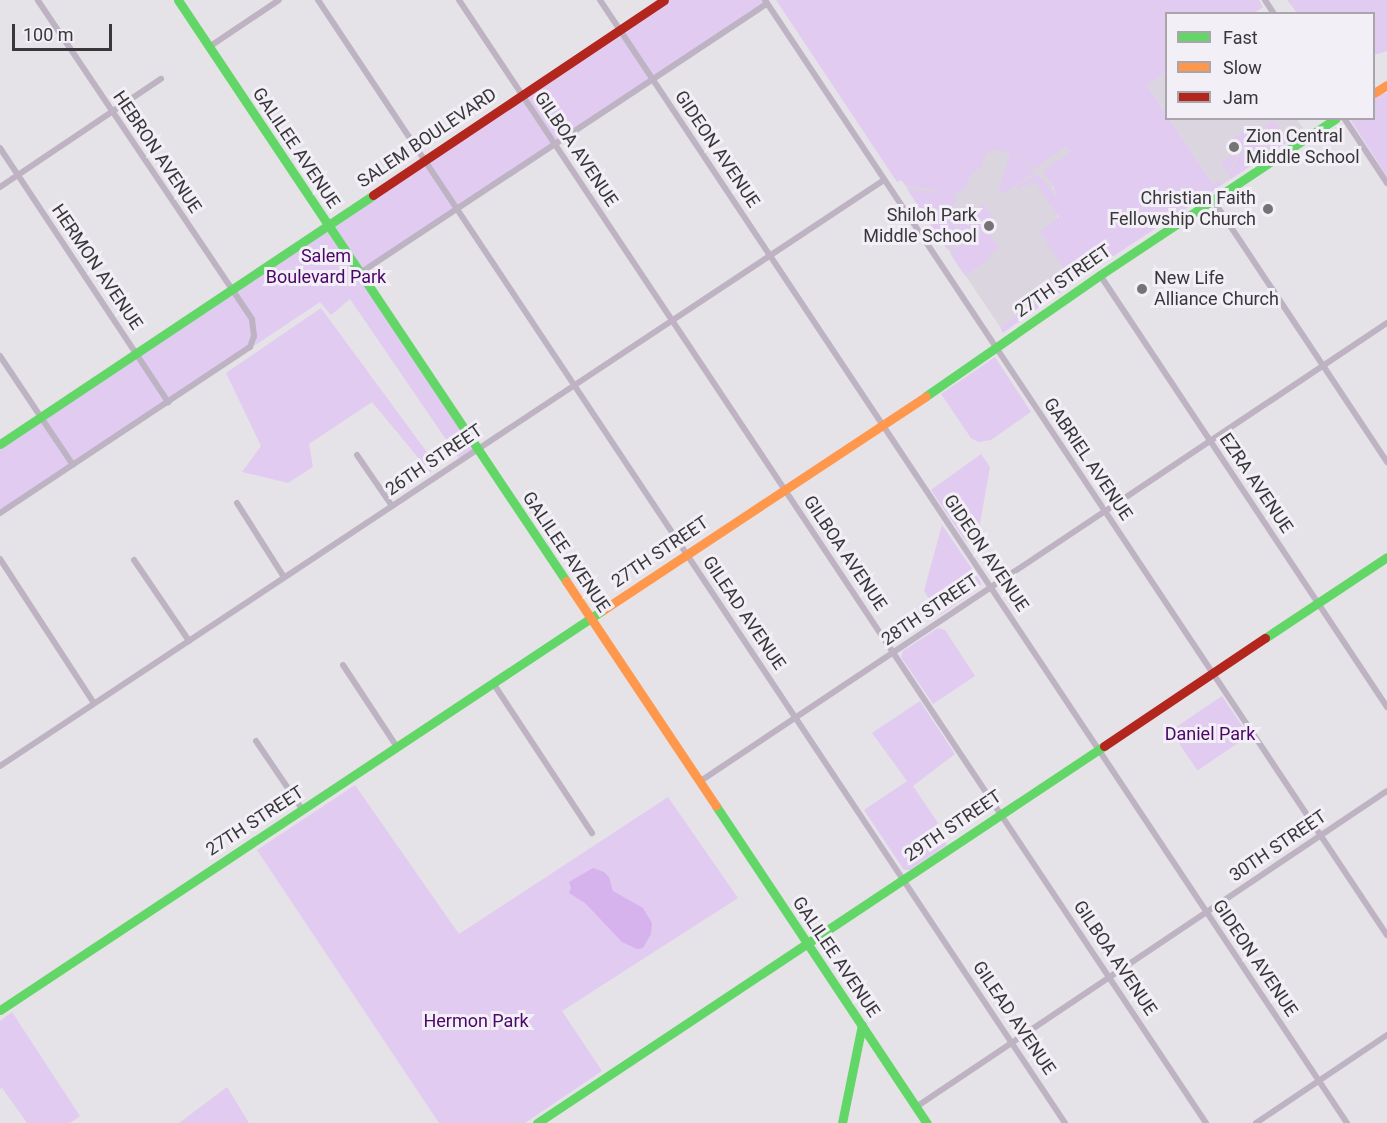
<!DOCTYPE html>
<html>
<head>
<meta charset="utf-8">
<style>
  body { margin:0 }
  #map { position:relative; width:1387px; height:1123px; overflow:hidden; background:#e6e3e8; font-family:Roboto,sans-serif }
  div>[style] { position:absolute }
  .built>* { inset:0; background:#dbd5df }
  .green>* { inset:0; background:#e1cbf0; transform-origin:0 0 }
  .water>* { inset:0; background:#d6b3ed }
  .street>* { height:6px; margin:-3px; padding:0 3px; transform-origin:3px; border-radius:3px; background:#bdb3c3 }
  .fast>* { height:9px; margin:-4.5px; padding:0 4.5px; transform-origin:4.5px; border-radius:4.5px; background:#63d668 }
  .slow>* { height:9px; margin:-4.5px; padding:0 4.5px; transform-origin:4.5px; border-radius:4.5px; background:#ff974d }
  .jam>* { height:9px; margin:-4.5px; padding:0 4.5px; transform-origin:4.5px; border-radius:4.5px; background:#b3261e }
  .dots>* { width:16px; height:16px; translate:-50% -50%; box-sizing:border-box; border:3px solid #f3eff6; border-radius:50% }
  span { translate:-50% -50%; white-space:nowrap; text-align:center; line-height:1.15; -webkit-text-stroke:6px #f3eff6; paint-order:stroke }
  .poi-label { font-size:18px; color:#39373a }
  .left { translate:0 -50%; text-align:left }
  .right { translate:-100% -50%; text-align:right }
  .street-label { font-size:18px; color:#39373a }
  .park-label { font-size:18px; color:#4b066a }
  .legend { position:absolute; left:1165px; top:12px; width:210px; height:108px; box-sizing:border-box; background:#f3eff6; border:2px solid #a9a5ab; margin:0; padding:8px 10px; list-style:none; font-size:18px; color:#39373a }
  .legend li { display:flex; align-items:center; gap:12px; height:30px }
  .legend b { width:30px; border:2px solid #a9a5ab }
  .scale { position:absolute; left:12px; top:24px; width:100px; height:27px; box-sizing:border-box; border:3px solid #39373a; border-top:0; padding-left:8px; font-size:18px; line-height:21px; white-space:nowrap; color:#39373a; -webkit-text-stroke:4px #f3eff6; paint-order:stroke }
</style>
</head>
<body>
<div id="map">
  <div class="built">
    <i style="clip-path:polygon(1166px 72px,1166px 114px,1147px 85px)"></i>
    <i style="clip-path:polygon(995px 117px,1066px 146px,1071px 152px,1069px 174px,1052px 186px,1059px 201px,1057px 219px,1071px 279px,1000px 327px,901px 179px)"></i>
    <i style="clip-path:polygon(1169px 119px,1297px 119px,1305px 131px,1223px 184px,1220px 180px,1213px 184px)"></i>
  </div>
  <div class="green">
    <i style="clip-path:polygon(664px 0,765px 0,767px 4px,360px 273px,477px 449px,460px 460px,350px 299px,331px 315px,320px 302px,0 515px,0 444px)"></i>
    <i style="clip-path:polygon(776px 0,1259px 0,1263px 7px,1254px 13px,1166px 14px,1166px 72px,1147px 85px,1166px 114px,1166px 118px,1169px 119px,1213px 184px,1220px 180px,1223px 184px,1076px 281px,1003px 333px,1000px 327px,1071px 279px,1040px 232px,1059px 217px,1035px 181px,1018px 190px,1016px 187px,1036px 174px,1047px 184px,1058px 202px,1053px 185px,1043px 171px,1071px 152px,1066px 146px,1034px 169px,1011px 151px,1034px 172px,1002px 194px,999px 190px,1010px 153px,994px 149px,992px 153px,986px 152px,981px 170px,977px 168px,966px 182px,969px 185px,953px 196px,957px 201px,952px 204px,956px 210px,951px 213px,957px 221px,984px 204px,994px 220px,968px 237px,963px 235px,945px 209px,946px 204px,928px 216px,924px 215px,907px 189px,937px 192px,936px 190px,905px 185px,901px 180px,897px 182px)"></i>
    <i style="clip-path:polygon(1287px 0,1387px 0,1387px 51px,1374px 55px,1374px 14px,1297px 13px)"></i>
    <i style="clip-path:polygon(1383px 93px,1387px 93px,1387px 177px,1350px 119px,1374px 118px,1374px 99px)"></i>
    <i style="left:1273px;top:120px;width:26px;height:20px;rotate:54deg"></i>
    <i style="clip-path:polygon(1250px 127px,1252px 130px,1228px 173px,1220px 163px,1236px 153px,1228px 142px)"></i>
    <i style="clip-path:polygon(1253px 132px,1268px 154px,1231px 179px,1229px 175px)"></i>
    <i style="clip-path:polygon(943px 209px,961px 237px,961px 242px,951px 249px,947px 249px,929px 222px,929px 218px)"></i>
    <i style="clip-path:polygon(986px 229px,999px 248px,989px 255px,988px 260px,965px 276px,951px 255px,952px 251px)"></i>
    <i style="clip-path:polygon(321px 308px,437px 466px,430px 472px,372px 402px,309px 444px,313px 467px,288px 483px,242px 472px,261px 446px,226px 373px)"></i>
    <i style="clip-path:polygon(995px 357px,1031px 412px,991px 440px,978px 442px,971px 438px,941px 394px)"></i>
    <i style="clip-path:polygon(981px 454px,990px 467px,978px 534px,966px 542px,931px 490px)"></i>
    <i style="clip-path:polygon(942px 525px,981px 582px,980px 587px,940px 615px,924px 591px)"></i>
    <i style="clip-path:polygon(938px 628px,945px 630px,975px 676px,933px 704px,901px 657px,903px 651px)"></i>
    <i style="left:1222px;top:696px;width:48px;height:62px;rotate:56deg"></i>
    <i style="clip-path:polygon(920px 701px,955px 754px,913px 786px,940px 826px,936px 829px,947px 845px,910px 870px,904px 870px,864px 810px,907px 781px,872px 733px)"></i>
    <i style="clip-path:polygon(355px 785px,459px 934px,668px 797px,738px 898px,562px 1011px,602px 1071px,525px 1123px,439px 1123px,257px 850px)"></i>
    <i style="clip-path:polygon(12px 1012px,80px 1116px,70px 1123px,27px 1123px,2px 1088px,0 1089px,0 1021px)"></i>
    <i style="clip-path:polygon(227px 1087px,249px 1123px,179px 1123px)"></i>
  </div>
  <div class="water">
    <i style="clip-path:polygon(593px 868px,604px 872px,609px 877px,613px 891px,643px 908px,652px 923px,651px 934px,643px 948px,637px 949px,622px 942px,585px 903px,569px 893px,571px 888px,569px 882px)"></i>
  </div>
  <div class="street">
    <i style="left:318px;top:0;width:1349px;rotate:56.37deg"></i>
    <i style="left:459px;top:0;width:1349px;rotate:56.37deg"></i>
    <i style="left:600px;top:0;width:1349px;rotate:56.37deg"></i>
    <i style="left:765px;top:0;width:1123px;rotate:56.37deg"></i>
    <i style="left:1265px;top:0;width:17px;rotate:57deg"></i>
    <i style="left:209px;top:47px;width:84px;rotate:-33.9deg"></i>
    <i style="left:1344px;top:118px;width:78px;rotate:56.5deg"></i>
    <i style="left:0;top:148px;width:305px;rotate:56.5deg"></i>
    <i style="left:0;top:187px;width:194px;rotate:-33.9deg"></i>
    <i style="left:1213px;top:200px;width:315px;rotate:56.4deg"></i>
    <i style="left:360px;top:273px;width:488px;rotate:-33.5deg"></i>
    <i style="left:1100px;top:275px;width:519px;rotate:56.4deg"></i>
    <i style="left:0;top:356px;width:131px;rotate:56.2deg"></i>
    <i style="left:357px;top:455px;width:62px;rotate:55.5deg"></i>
    <i style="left:237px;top:503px;width:88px;rotate:57.6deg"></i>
    <i style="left:0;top:513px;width:300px;rotate:-33.6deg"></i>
    <i style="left:250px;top:347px;width:12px;rotate:-70deg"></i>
    <i style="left:254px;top:336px;width:17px;rotate:-97deg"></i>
    <i style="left:252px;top:319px;width:384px;rotate:-123.9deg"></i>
    <i style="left:0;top:559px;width:172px;rotate:56.9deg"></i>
    <i style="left:134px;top:560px;width:98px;rotate:55.8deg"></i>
    <i style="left:343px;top:665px;width:98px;rotate:56.6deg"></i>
    <i style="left:493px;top:683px;width:180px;rotate:56.6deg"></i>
    <i style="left:256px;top:741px;width:82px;rotate:55.9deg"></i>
    <i style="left:0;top:766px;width:1061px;rotate:-33.54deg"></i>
    <i style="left:699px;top:782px;width:827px;rotate:-33.71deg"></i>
    <i style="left:916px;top:1107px;width:567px;rotate:-33.86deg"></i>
    <i style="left:1256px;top:1123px;width:158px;rotate:-33.9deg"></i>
  </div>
  <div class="fast">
    <i style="left:178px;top:0;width:699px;rotate:56.26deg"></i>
    <i style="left:926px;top:396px;width:212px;rotate:-34.8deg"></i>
    <i style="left:1100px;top:275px;width:283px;rotate:-33.6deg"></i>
    <i style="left:0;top:444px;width:448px;rotate:-33.7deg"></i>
    <i style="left:1265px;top:638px;width:146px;rotate:-33.6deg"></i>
    <i style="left:716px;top:806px;width:381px;rotate:56.4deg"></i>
    <i style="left:0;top:1010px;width:724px;rotate:-33.56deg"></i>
    <i style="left:537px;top:1123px;width:681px;rotate:-33.62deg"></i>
    <i style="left:842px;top:1123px;width:100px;rotate:-78.5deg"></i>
  </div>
  <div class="slow">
    <i style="left:1374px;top:93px;width:15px;rotate:-32deg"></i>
    <i style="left:566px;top:581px;width:270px;rotate:56.3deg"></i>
    <i style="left:603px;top:610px;width:387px;rotate:-33.5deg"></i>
  </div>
  <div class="jam">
    <i style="left:373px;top:195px;width:350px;rotate:-33.8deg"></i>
    <i style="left:1104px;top:746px;width:194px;rotate:-33.9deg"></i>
  </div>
  <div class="dots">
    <i style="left:1234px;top:147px;background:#767377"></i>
    <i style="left:1268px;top:209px;background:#767377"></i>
    <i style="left:989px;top:226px;background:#767377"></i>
    <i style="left:1142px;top:289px;background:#767377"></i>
  </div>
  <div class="poi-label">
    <span class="left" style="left:1246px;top:147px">Zion Central<br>Middle School</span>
    <span class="right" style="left:1256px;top:209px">Christian Faith<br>Fellowship Church</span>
    <span class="right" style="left:977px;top:226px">Shiloh Park<br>Middle School</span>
    <span class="left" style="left:1154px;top:289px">New Life<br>Alliance Church</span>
  </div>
  <div class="street-label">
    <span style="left:427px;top:138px;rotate:-34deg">SALEM BOULEVARD</span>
    <span style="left:296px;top:148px;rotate:56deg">GALILEE AVENUE</span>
    <span style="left:576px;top:149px;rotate:56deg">GILBOA AVENUE</span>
    <span style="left:717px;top:149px;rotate:56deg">GIDEON AVENUE</span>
    <span style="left:157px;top:152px;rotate:56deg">HEBRON AVENUE</span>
    <span style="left:97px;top:267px;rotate:56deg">HERMON AVENUE</span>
    <span style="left:1063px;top:281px;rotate:-35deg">27TH STREET</span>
    <span style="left:1088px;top:459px;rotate:56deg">GABRIEL AVENUE</span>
    <span style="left:434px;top:460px;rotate:-34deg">26TH STREET</span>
    <span style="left:1256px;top:483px;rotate:56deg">EZRA AVENUE</span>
    <span style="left:566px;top:552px;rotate:56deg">GALILEE AVENUE</span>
    <span style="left:660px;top:552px;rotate:-34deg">27TH STREET</span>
    <span style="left:845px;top:553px;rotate:56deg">GILBOA AVENUE</span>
    <span style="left:986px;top:553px;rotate:56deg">GIDEON AVENUE</span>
    <span style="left:930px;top:610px;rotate:-34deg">28TH STREET</span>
    <span style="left:744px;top:613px;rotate:56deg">GILEAD AVENUE</span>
    <span style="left:255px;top:821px;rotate:-33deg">27TH STREET</span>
    <span style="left:953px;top:826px;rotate:-34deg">29TH STREET</span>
    <span style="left:1278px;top:846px;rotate:-34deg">30TH STREET</span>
    <span style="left:836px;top:957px;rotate:56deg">GALILEE AVENUE</span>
    <span style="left:1115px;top:958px;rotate:56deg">GILBOA AVENUE</span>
    <span style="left:1255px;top:958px;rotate:56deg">GIDEON AVENUE</span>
    <span style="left:1014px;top:1018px;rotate:56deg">GILEAD AVENUE</span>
  </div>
  <div class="park-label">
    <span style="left:326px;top:267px">Salem<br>Boulevard Park</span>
    <span style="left:1210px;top:734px">Daniel Park</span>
    <span style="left:476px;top:1021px">Hermon Park</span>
  </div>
  <ul class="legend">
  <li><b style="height:8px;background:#63d668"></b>Fast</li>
  <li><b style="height:8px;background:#ff974d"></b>Slow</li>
  <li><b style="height:8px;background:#b3261e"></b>Jam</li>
  </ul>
  <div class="scale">100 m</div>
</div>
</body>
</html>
